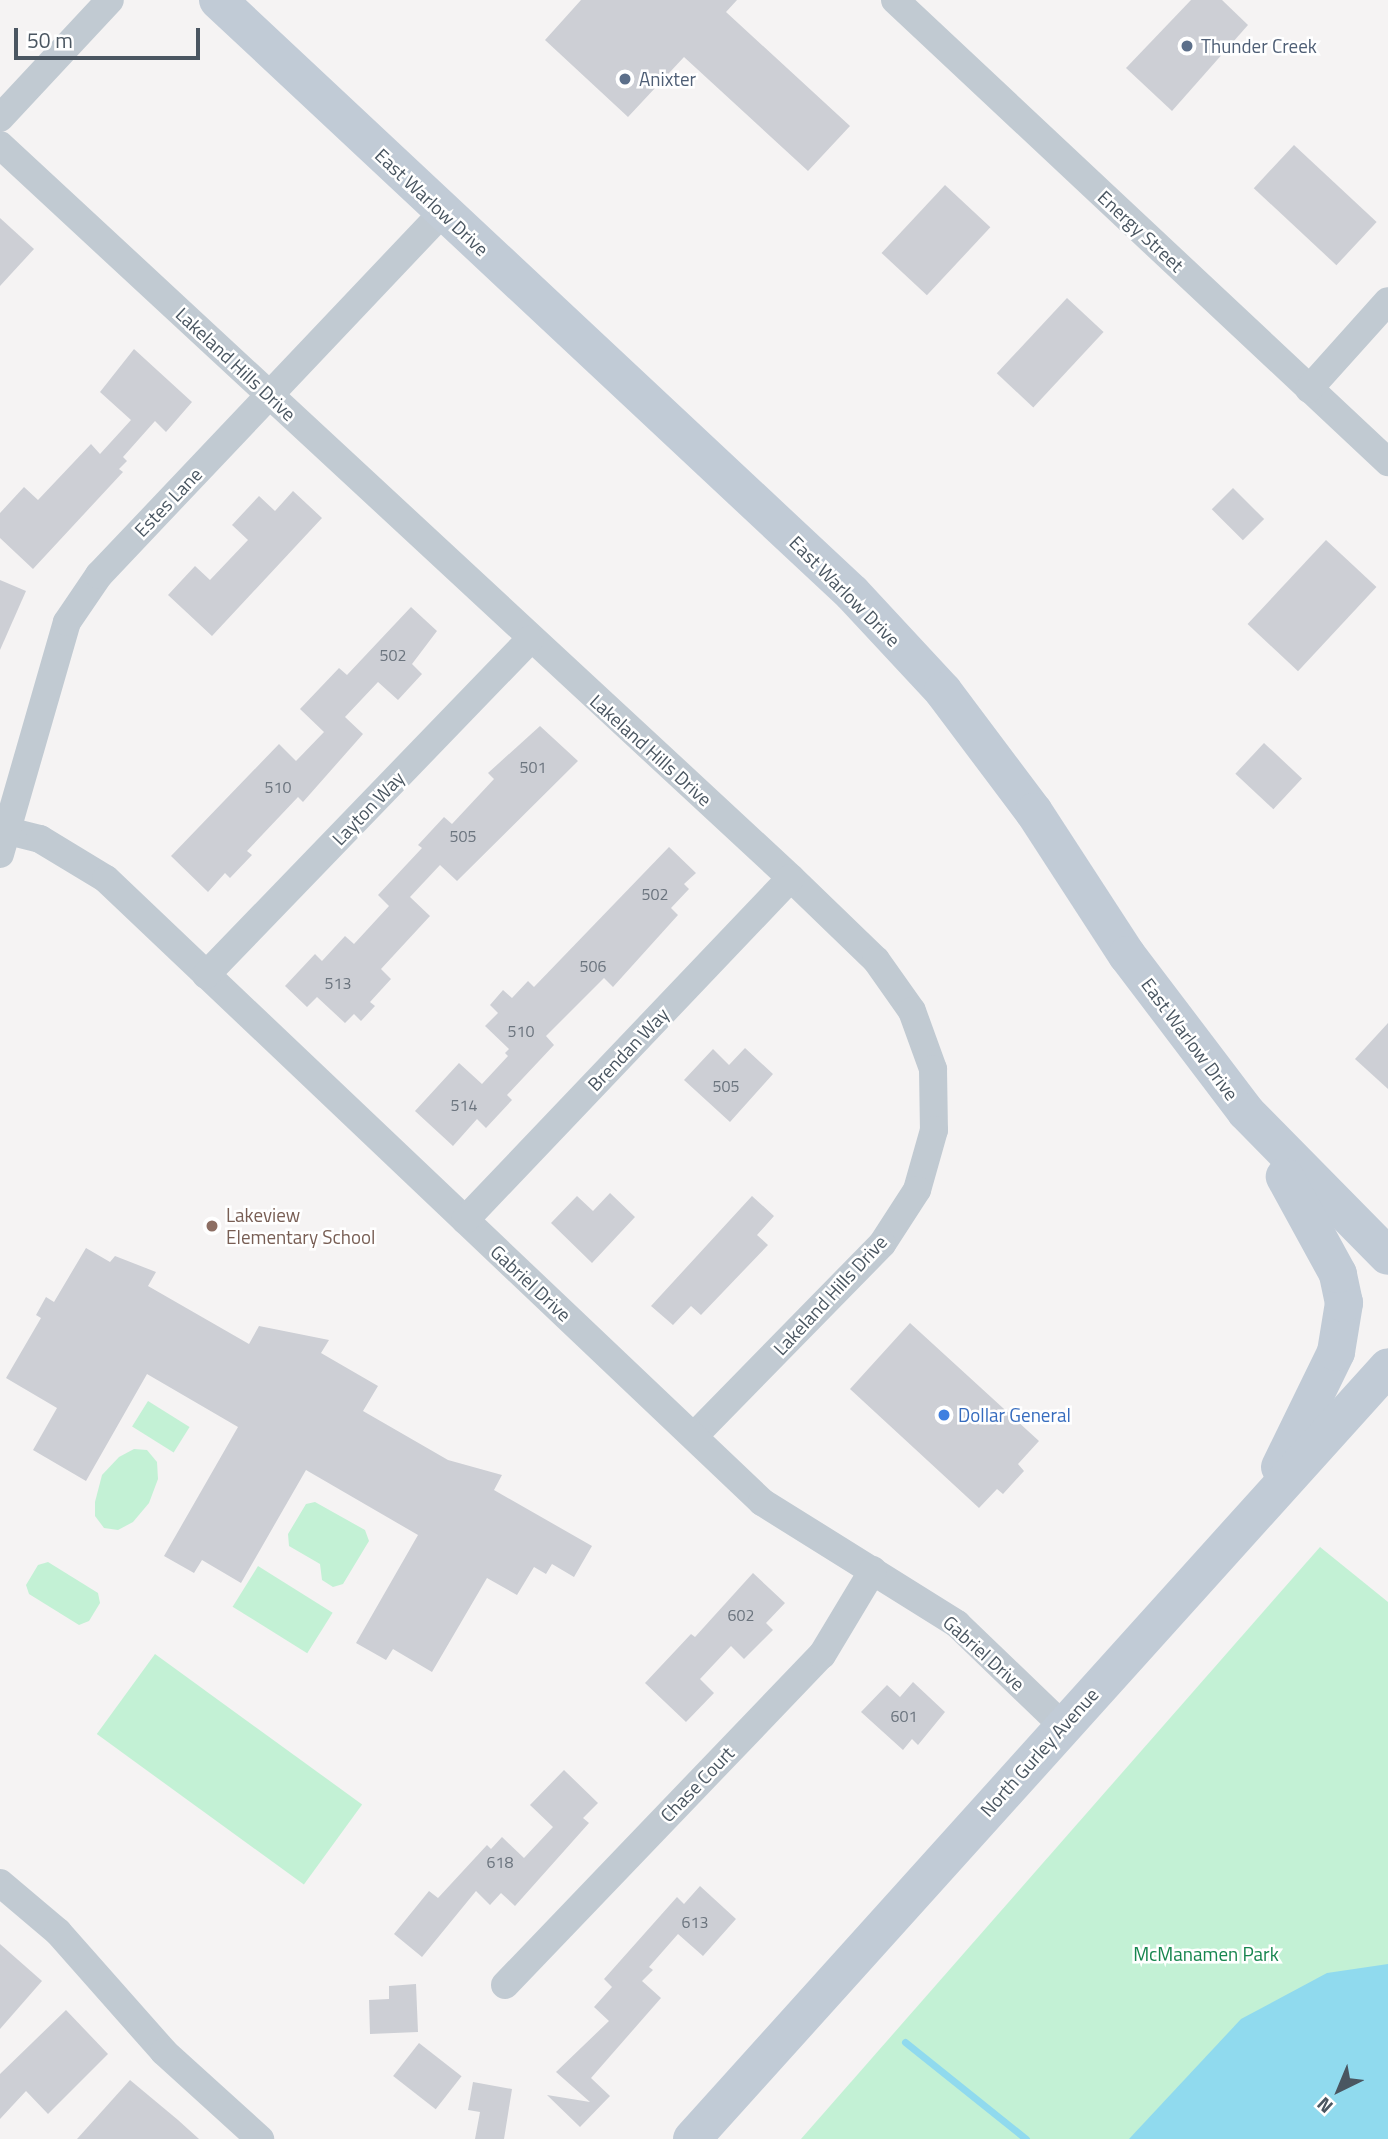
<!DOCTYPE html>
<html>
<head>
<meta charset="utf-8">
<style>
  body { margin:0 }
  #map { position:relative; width:1388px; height:2139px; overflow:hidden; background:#f5f3f3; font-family:"Titillium Web",sans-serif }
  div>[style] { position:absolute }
  .green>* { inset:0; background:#c3f1d5; transform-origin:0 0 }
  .water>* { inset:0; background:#90daee }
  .stream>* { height:7px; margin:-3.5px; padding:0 3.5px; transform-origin:3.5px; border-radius:3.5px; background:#90daee }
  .building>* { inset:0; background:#cdcfd5; transform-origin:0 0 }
  .street>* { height:28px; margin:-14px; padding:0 14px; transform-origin:14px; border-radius:14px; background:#c1cad2 }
  .secondary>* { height:38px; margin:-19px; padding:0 19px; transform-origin:19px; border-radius:19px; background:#c1cbd6 }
  .dots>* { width:19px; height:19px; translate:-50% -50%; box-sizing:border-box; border:4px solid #fff; border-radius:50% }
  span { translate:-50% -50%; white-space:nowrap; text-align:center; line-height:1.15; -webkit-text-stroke:5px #fff; paint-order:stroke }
  .number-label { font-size:16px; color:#6b747e }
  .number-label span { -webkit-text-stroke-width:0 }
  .service-label { font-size:19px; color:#4e5e75 }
  .left { translate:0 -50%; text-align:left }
  .street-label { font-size:19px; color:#4a5661 }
  .education-label { font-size:19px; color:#785e54 }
  .shop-label { font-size:19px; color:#366cbe }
  .park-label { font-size:19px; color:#17864f }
  .north { position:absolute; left:1304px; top:2055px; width:70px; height:70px; -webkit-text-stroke:5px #fff; paint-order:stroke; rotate:223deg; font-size:19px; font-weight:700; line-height:28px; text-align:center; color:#4a5661 }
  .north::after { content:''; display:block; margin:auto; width:24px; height:32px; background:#4a5661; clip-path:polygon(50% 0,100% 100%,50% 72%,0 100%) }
  .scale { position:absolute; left:14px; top:28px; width:186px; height:32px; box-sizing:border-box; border:4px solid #4a5661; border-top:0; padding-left:9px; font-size:21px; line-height:24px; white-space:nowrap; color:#4a5661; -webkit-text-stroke:5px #fff; paint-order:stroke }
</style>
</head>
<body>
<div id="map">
  <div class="green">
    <i style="left:148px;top:1401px;width:49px;height:30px;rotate:32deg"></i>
    <i style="clip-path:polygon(134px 1449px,147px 1450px,157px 1462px,158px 1479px,149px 1503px,133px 1522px,118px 1530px,104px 1528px,95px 1516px,95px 1502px,102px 1475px,119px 1457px)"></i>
    <i style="clip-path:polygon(315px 1502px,365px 1530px,369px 1541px,343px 1584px,333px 1587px,322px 1580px,320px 1564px,289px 1546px,288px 1534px,306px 1504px)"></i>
    <i style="clip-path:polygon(1320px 1547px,1388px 1602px,1388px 2139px,801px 2139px)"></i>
    <i style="clip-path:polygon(48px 1562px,98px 1593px,100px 1603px,89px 1621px,79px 1625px,29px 1594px,26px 1585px,38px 1565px)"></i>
    <i style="left:258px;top:1566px;width:88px;height:48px;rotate:32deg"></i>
    <i style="left:155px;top:1654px;width:256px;height:99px;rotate:36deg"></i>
  </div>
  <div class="water">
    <i style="clip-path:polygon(1388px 1964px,1388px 2139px,1129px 2139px,1241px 2019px,1327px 1973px)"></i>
  </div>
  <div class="stream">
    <i style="left:905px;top:2042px;width:155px;rotate:38.7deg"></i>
  </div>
  <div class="building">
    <i style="clip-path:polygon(581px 0,737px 0,726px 12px,850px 126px,808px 171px,684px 57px,628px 117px,545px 40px)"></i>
    <i style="clip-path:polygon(1191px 0,1222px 0,1248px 25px,1172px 111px,1126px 68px)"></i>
    <i style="left:1294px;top:145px;width:113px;height:59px;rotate:43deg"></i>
    <i style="left:945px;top:185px;width:62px;height:93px;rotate:43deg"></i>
    <i style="clip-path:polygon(0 218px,34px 249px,0 286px)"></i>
    <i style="left:1067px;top:298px;width:50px;height:103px;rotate:43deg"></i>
    <i style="clip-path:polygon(134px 349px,192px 402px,166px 432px,155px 421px,123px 457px,127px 461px,119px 469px,123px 472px,33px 569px,0 538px,0 513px,24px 487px,38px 500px,91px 444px,100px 454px,131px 420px,100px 392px)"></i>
    <i style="left:1233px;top:488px;width:44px;height:30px;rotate:45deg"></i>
    <i style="clip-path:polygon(293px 491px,322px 518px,212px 636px,168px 595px,195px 566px,210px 580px,248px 540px,232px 525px,259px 496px,275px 511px)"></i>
    <i style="left:1326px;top:540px;width:69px;height:115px;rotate:43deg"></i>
    <i style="clip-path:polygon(0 580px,26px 591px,0 650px)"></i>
    <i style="clip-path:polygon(411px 607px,437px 631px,412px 664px,422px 674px,398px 700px,378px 682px,345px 717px,363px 734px,303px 802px,298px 797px,247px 851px,252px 855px,230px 878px,225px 873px,208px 892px,171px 856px,279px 744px,296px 761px,324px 732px,300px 709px,339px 668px,347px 675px)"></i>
    <i style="clip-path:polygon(540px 726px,578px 761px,457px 881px,440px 865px,410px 897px,430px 916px,381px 969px,391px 979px,370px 1002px,375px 1006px,361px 1021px,354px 1014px,345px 1023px,317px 997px,307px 1007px,285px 986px,315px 954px,322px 961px,345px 936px,354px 944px,389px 906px,378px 895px,422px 848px,418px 845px,444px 817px,452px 824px,494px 779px,488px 773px)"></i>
    <i style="left:1264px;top:743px;width:52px;height:42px;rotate:43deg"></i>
    <i style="clip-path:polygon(669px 847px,696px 873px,684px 884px,689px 889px,671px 908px,678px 915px,613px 987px,604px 978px,546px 1036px,554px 1045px,507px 1095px,512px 1100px,486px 1128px,477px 1119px,453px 1146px,415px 1111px,459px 1063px,482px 1084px,508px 1056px,505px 1053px,509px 1049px,485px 1026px,498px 1013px,490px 1005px,503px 990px,512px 998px,528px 981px,534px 987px)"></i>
    <i style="clip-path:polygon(1388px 1023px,1388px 1089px,1355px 1059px)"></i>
    <i style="clip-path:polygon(745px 1048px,773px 1074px,730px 1122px,684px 1080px,713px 1049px,729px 1065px)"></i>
    <i style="clip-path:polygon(610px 1193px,635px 1217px,592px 1263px,551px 1223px,577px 1196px,593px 1211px)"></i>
    <i style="clip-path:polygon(752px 1196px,774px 1216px,757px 1235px,768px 1245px,701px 1315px,691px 1306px,673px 1325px,651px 1306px)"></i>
    <i style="clip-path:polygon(86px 1248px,110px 1262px,115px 1256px,156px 1272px,148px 1286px,249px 1344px,259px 1326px,329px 1340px,321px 1353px,378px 1386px,363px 1411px,448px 1460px,502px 1475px,494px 1490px,592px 1546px,574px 1577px,552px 1564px,546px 1574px,534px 1567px,517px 1595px,487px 1578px,432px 1672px,393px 1649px,386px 1660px,356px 1643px,418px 1535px,306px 1470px,241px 1583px,202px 1560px,194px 1573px,164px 1556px,238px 1427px,147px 1374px,86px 1481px,33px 1450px,57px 1408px,6px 1378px,41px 1318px,36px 1315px,46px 1297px,54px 1302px)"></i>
    <i style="clip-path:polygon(910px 1323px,1039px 1441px,1018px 1464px,1024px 1471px,1003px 1494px,997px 1489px,979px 1508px,850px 1389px)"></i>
    <i style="clip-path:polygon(753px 1573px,785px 1603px,766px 1623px,773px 1630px,744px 1659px,731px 1646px,700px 1679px,714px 1693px,686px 1722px,645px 1683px,691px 1634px,695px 1637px)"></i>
    <i style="clip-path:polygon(913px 1682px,945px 1712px,918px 1745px,912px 1739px,903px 1750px,861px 1712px,887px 1685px,900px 1697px)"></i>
    <i style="clip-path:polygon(564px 1770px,598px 1803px,583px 1818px,589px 1823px,515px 1906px,501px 1893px,490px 1905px,476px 1891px,422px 1957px,394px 1934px,429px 1891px,438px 1898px,487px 1845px,491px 1849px,502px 1837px,524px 1858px,553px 1827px,530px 1805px)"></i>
    <i style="clip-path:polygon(700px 1886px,736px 1919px,703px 1956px,678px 1934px,649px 1967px,653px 1970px,642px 1981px,661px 1998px,591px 2078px,610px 2096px,580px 2127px,547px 2095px,590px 2102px,556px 2072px,609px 2021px,594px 2007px,612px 1987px,604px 1979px,677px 1897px,684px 1904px)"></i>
    <i style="clip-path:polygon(0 1944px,42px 1981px,0 2029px)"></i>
    <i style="clip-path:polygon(416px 1984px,418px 2032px,370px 2034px,369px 2000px,389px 1999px,389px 1986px)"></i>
    <i style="clip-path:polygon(66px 2010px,108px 2054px,48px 2114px,26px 2091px,0 2119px,0 2074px)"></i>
    <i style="left:419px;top:2043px;width:54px;height:42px;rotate:38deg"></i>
    <i style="clip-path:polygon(130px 2080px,178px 2120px,199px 2139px,77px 2139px)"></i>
    <i style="clip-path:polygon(473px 2082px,512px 2089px,504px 2139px,475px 2139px,480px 2112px,468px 2110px)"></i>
  </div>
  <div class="street">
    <i style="left:895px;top:0;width:676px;rotate:43.14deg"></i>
    <i style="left:0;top:118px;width:161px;rotate:-47deg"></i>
    <i style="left:0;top:145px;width:1078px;rotate:42.82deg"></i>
    <i style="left:791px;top:878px;width:118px;rotate:44deg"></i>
    <i style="left:876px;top:960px;width:62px;rotate:54.8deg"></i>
    <i style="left:912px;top:1011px;width:62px;rotate:70.1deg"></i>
    <i style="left:933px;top:1069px;width:61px;rotate:89.1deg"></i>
    <i style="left:934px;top:1130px;width:62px;rotate:105.8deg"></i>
    <i style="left:917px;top:1190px;width:64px;rotate:122.9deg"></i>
    <i style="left:882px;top:1244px;width:269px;rotate:134.4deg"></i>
    <i style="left:1309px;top:389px;width:118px;rotate:-48.1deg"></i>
    <i style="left:8px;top:831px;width:33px;rotate:14deg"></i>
    <i style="left:40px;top:839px;width:77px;rotate:31.2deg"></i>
    <i style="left:106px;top:879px;width:905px;rotate:43.52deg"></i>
    <i style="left:762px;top:1502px;width:230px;rotate:32deg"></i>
    <i style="left:957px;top:1624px;width:147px;rotate:43.9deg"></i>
    <i style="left:0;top:854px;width:241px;rotate:-73.9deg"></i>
    <i style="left:67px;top:622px;width:57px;rotate:-55.8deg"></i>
    <i style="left:99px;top:575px;width:500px;rotate:-46.54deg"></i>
    <i style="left:206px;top:975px;width:466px;rotate:-46deg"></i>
    <i style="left:465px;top:1220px;width:472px;rotate:-46.4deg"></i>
    <i style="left:0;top:1883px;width:76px;rotate:40.2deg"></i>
    <i style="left:58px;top:1932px;width:160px;rotate:48.5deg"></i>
    <i style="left:164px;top:2052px;width:130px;rotate:42.2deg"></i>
    <i style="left:505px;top:1985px;width:458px;rotate:-46.2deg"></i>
    <i style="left:822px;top:1655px;width:99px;rotate:-59deg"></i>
  </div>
  <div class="secondary">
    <i style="left:218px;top:0;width:868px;rotate:43.09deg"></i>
    <i style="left:852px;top:593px;width:134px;rotate:47.1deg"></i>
    <i style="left:943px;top:691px;width:151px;rotate:53.1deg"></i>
    <i style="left:1034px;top:812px;width:171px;rotate:57deg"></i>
    <i style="left:1127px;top:955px;width:197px;rotate:52.8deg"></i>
    <i style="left:1246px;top:1112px;width:202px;rotate:45.4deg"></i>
    <i style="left:1280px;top:1467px;width:128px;rotate:-64deg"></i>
    <i style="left:1336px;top:1352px;width:50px;rotate:-80.7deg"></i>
    <i style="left:1344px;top:1303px;width:30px;rotate:-102deg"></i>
    <i style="left:1338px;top:1274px;width:111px;rotate:-118.7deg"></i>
    <i style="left:692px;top:2139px;width:1039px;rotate:-47.96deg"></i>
  </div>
  <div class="dots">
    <i style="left:1187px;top:46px;background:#5c6f8a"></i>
    <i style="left:625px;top:79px;background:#5c6f8a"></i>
    <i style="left:212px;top:1226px;background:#8d6e63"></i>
    <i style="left:944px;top:1415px;background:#3f7fe0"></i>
  </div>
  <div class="number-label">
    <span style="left:393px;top:655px">502</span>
    <span style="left:533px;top:767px">501</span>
    <span style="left:278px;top:787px">510</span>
    <span style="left:463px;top:836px">505</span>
    <span style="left:655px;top:894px">502</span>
    <span style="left:593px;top:966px">506</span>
    <span style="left:338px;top:983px">513</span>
    <span style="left:521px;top:1031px">510</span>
    <span style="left:726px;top:1086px">505</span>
    <span style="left:464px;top:1105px">514</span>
    <span style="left:741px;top:1615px">602</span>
    <span style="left:904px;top:1716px">601</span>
    <span style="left:500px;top:1862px">618</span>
    <span style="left:695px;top:1922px">613</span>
  </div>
  <div class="service-label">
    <span class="left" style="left:1201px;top:46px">Thunder Creek</span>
    <span class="left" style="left:639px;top:79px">Anixter</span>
  </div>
  <div class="street-label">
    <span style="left:432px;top:202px;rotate:43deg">East Warlow Drive</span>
    <span style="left:1141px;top:231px;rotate:43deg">Energy Street</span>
    <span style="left:236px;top:364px;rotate:43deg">Lakeland Hills Drive</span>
    <span style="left:168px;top:502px;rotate:-46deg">Estes Lane</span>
    <span style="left:845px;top:591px;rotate:45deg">East Warlow Drive</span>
    <span style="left:651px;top:750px;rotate:42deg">Lakeland Hills Drive</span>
    <span style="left:368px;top:808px;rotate:-46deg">Layton Way</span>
    <span style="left:1190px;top:1039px;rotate:53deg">East Warlow Drive</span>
    <span style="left:628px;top:1049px;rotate:-46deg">Brendan Way</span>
    <span style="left:531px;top:1283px;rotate:43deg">Gabriel Drive</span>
    <span style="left:830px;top:1295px;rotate:-47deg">Lakeland Hills Drive</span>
    <span style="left:984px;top:1653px;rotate:42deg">Gabriel Drive</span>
    <span style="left:1039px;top:1752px;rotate:-48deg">North Gurley Avenue</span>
    <span style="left:697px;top:1784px;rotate:-46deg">Chase Court</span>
  </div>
  <div class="education-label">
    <span class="left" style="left:226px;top:1226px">Lakeview<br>Elementary School</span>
  </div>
  <div class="shop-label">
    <span class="left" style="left:958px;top:1415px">Dollar General</span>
  </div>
  <div class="park-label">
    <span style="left:1206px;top:1954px">McManamen Park</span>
  </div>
  <div class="north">N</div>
  <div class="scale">50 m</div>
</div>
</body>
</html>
